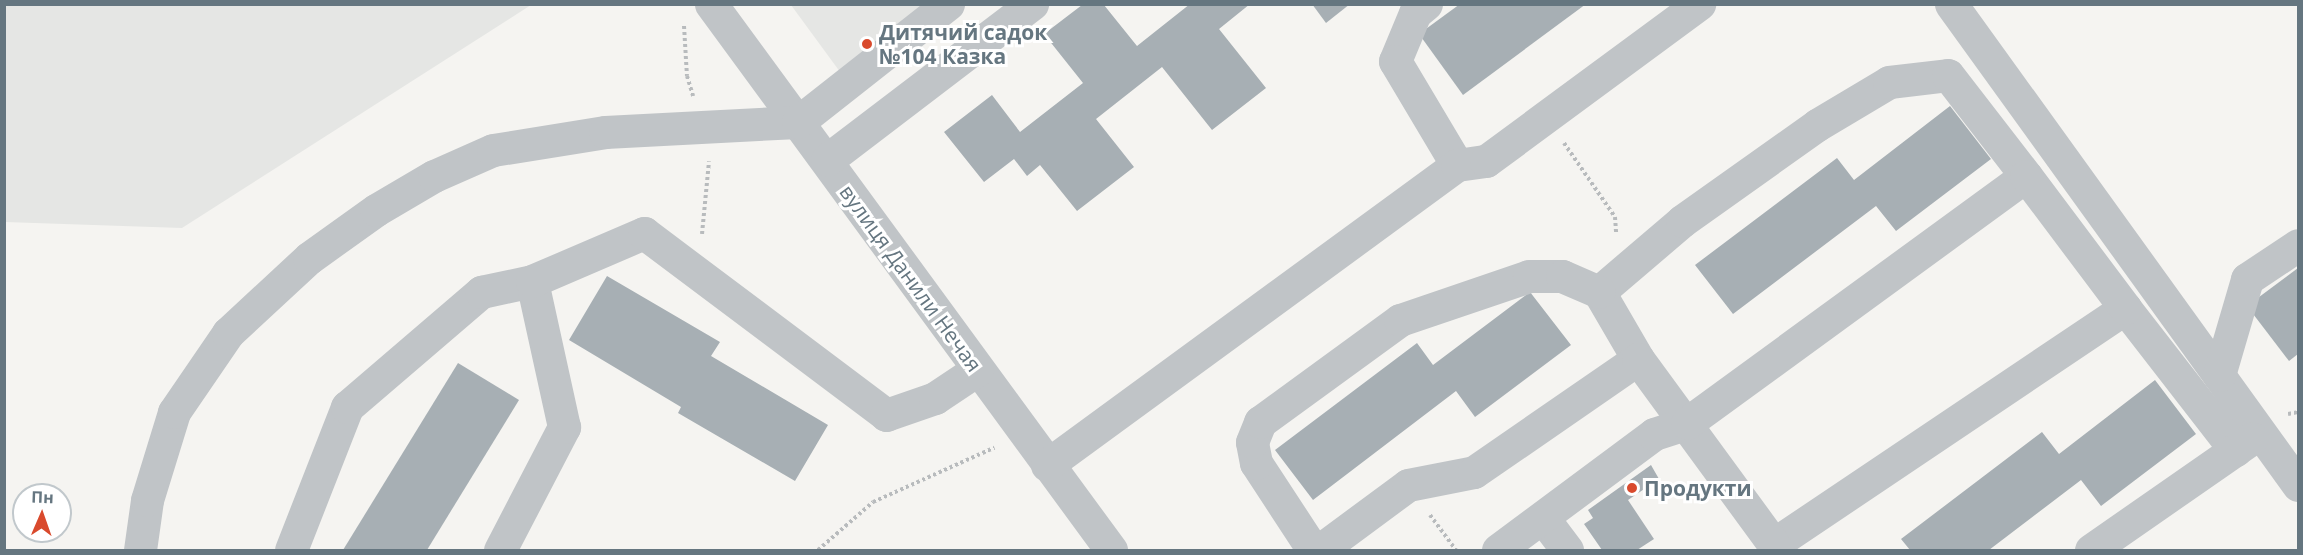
<!DOCTYPE html>
<html>
<head>
<meta charset="utf-8">
<style>
  body { margin:0 }
  #map { position:relative; width:2303px; height:555px; overflow:hidden; background:#f5f4f1; font-family:"Open Sans",sans-serif }
  div>[style] { position:absolute }
  .built>* { inset:0; background:#e5e6e4 }
  .building>* { inset:0; background:#a7afb4 }
  .path>* { height:4px; margin-top:-2px; transform-origin:0; background:repeating-linear-gradient(90deg,#b8bbbd 0 3px,transparent 0 6px) }
  .minor>* { height:33px; margin:-16.5px; padding:0 16.5px; transform-origin:16.5px; border-radius:16.5px; background:#c0c4c7 }
  .dots>* { width:16px; height:16px; translate:-50% -50%; box-sizing:border-box; border:3px solid #fff; border-radius:50% }
  span { translate:-50% -50%; white-space:nowrap; text-align:center; line-height:1.15; -webkit-text-stroke:6px #fff; paint-order:stroke }
  .poi-label { font-size:21px; color:#657680; font-weight:700 }
  .left { translate:0 -50%; text-align:left }
  .street-label { font-size:21px; color:#657680 }
  .frame { position:absolute; inset:0; border:6px solid #657680; pointer-events:none }
  .north { position:absolute; left:12px; top:483px; width:60px; height:60px; box-sizing:border-box; background:#fff; border:2px solid #c1c8cc; border-radius:50%; rotate:2deg; font-size:16px; font-weight:700; line-height:24px; text-align:center; color:#657680 }
  .north::after { content:''; display:block; margin:auto; width:21px; height:27px; background:#d94a2d; clip-path:polygon(50% 0,100% 100%,50% 72%,0 100%) }
</style>
</head>
<body>
<div id="map">
  <div class="built">
    <i style="clip-path:polygon(5px 4px,531px 4px,531px 5px,182px 228px,5px 222px)"></i>
    <i style="clip-path:polygon(791px 5px,963px 5px,854px 91px)"></i>
  </div>
  <div class="building">
    <i style="clip-path:polygon(1190px 4px,1250px 4px,1219px 29px,1266px 88px,1212px 130px,1162px 67px,1096px 119px,1134px 167px,1077px 211px,1040px 165px,1027px 176px,1014px 159px,984px 182px,944px 132px,992px 95px,1020px 132px,1083px 83px,1044px 34px,1082px 5px,1104px 5px,1137px 46px)"></i>
    <i style="clip-path:polygon(1312px 4px,1350px 4px,1326px 23px)"></i>
    <i style="clip-path:polygon(1460px 4px,1586px 4px,1463px 95px,1419px 34px)"></i>
    <i style="clip-path:polygon(1950px 106px,1991px 159px,1896px 231px,1876px 206px,1733px 314px,1695px 265px,1837px 158px,1854px 180px)"></i>
    <i style="clip-path:polygon(2298px 268px,2298px 354px,2289px 361px,2247px 306px)"></i>
    <i style="clip-path:polygon(607px 276px,720px 342px,711px 356px,828px 425px,795px 481px,678px 413px,681px 407px,569px 340px)"></i>
    <i style="clip-path:polygon(1530px 292px,1571px 345px,1475px 417px,1456px 391px,1313px 500px,1275px 450px,1417px 343px,1433px 365px)"></i>
    <i style="clip-path:polygon(458px 363px,519px 400px,427px 550px,343px 550px)"></i>
    <i style="clip-path:polygon(2155px 380px,2196px 434px,2101px 506px,2081px 480px,1989px 550px,1910px 550px,1901px 539px,2042px 432px,2059px 454px)"></i>
    <i style="clip-path:polygon(1651px 465px,1659px 479px,1628px 500px,1654px 539px,1637px 550px,1602px 550px,1584px 524px,1593px 518px,1588px 510px)"></i>
  </div>
  <div class="path">
    <i style="left:684px;top:26px;width:50px;rotate:86.6deg"></i>
    <i style="left:687px;top:76px;width:21px;rotate:73deg"></i>
    <i style="left:1564px;top:143px;width:90px;rotate:55.4deg"></i>
    <i style="left:1615px;top:217px;width:16px;rotate:86deg"></i>
    <i style="left:702px;top:234px;width:73px;rotate:-84.5deg"></i>
    <i style="left:2288px;top:414px;width:10px;rotate:-11deg"></i>
    <i style="left:1430px;top:515px;width:44px;rotate:53.4deg"></i>
    <i style="left:818px;top:550px;width:73px;rotate:-41.1deg"></i>
    <i style="left:873px;top:502px;width:133px;rotate:-24.1deg"></i>
  </div>
  <div class="minor">
    <i style="left:711px;top:4px;width:677px;rotate:53.77deg"></i>
    <i style="left:1426px;top:4px;width:14px;rotate:141deg"></i>
    <i style="left:1415px;top:13px;width:52px;rotate:112.6deg"></i>
    <i style="left:1395px;top:61px;width:121px;rotate:59.2deg"></i>
    <i style="left:1951px;top:4px;width:593px;rotate:54.19deg"></i>
    <i style="left:827px;top:160px;width:258px;rotate:-37.3deg"></i>
    <i style="left:1638px;top:359px;width:78px;rotate:-120.2deg"></i>
    <i style="left:1599px;top:292px;width:109px;rotate:-40.5deg"></i>
    <i style="left:1682px;top:221px;width:166px;rotate:-35.4deg"></i>
    <i style="left:1817px;top:125px;width:84px;rotate:-30.8deg"></i>
    <i style="left:1889px;top:82px;width:59px;rotate:-6.8deg"></i>
    <i style="left:1948px;top:75px;width:128px;rotate:52.3deg"></i>
    <i style="left:2219px;top:375px;width:100px;rotate:-73.7deg"></i>
    <i style="left:2247px;top:279px;width:61px;rotate:-33.7deg"></i>
    <i style="left:1047px;top:465px;width:508px;rotate:-36.19deg"></i>
    <i style="left:1457px;top:165px;width:29px;rotate:-8deg"></i>
    <i style="left:1486px;top:161px;width:265px;rotate:-36.4deg"></i>
    <i style="left:1543px;top:518px;width:40px;rotate:53deg"></i>
    <i style="left:1774px;top:544px;width:423px;rotate:-33.9deg"></i>
    <i style="left:2125px;top:308px;width:180px;rotate:52.2deg"></i>
    <i style="left:140px;top:550px;width:50px;rotate:-82deg"></i>
    <i style="left:147px;top:500px;width:92px;rotate:-72.9deg"></i>
    <i style="left:174px;top:412px;width:96px;rotate:-55.6deg"></i>
    <i style="left:228px;top:333px;width:110px;rotate:-42.8deg"></i>
    <i style="left:309px;top:258px;width:82px;rotate:-35.6deg"></i>
    <i style="left:376px;top:210px;width:67px;rotate:-30.4deg"></i>
    <i style="left:434px;top:176px;width:64px;rotate:-23.8deg"></i>
    <i style="left:493px;top:150px;width:113px;rotate:-9.1deg"></i>
    <i style="left:605px;top:132px;width:193px;rotate:-3deg"></i>
    <i style="left:798px;top:122px;width:191px;rotate:-38.2deg"></i>
    <i style="left:291px;top:550px;width:154px;rotate:-68.6deg"></i>
    <i style="left:347px;top:407px;width:177px;rotate:-40.6deg"></i>
    <i style="left:481px;top:292px;width:52px;rotate:-12.2deg"></i>
    <i style="left:500px;top:550px;width:139px;rotate:-62.5deg"></i>
    <i style="left:564px;top:427px;width:149px;rotate:-102.4deg"></i>
    <i style="left:532px;top:281px;width:122px;rotate:-23.2deg"></i>
    <i style="left:644px;top:233px;width:303px;rotate:36.9deg"></i>
    <i style="left:886px;top:415px;width:52px;rotate:-19.1deg"></i>
    <i style="left:935px;top:398px;width:50px;rotate:-33.7deg"></i>
    <i style="left:1313px;top:550px;width:104px;rotate:-123.2deg"></i>
    <i style="left:1256px;top:463px;width:21px;rotate:-101deg"></i>
    <i style="left:1252px;top:442px;width:22px;rotate:-68deg"></i>
    <i style="left:1260px;top:422px;width:173px;rotate:-36.1deg"></i>
    <i style="left:1400px;top:320px;width:136px;rotate:-18.8deg"></i>
    <i style="left:1529px;top:276px;width:33px"></i>
    <i style="left:1562px;top:276px;width:40px;rotate:23.4deg"></i>
    <i style="left:1320px;top:550px;width:109px;rotate:-36.5deg"></i>
    <i style="left:1408px;top:485px;width:67px;rotate:-11.1deg"></i>
    <i style="left:1474px;top:472px;width:199px;rotate:-34.6deg"></i>
    <i style="left:1638px;top:359px;width:237px;rotate:53.8deg"></i>
    <i style="left:1498px;top:550px;width:194px;rotate:-36.6deg"></i>
    <i style="left:1654px;top:434px;width:35px;rotate:-18deg"></i>
    <i style="left:1687px;top:423px;width:419px;rotate:-36.1deg"></i>
    <i style="left:2026px;top:176px;width:165px;rotate:53.1deg"></i>
    <i style="left:2091px;top:550px;width:196px;rotate:-34.8deg"></i>
  </div>
  <div class="dots">
    <i style="left:867px;top:44px;background:#d94a2d"></i>
    <i style="left:1632px;top:488px;background:#d94a2d"></i>
  </div>
  <div class="poi-label">
    <span class="left" style="left:879px;top:44px">Дитячий садок<br>№104 Казка</span>
    <span class="left" style="left:1644px;top:488px">Продукти</span>
  </div>
  <div class="street-label">
    <span style="left:911px;top:278px;rotate:54deg">вулиця Данили Нечая</span>
  </div>
  <div class="frame"></div>
  <div class="north">Пн</div>
</div>
</body>
</html>
